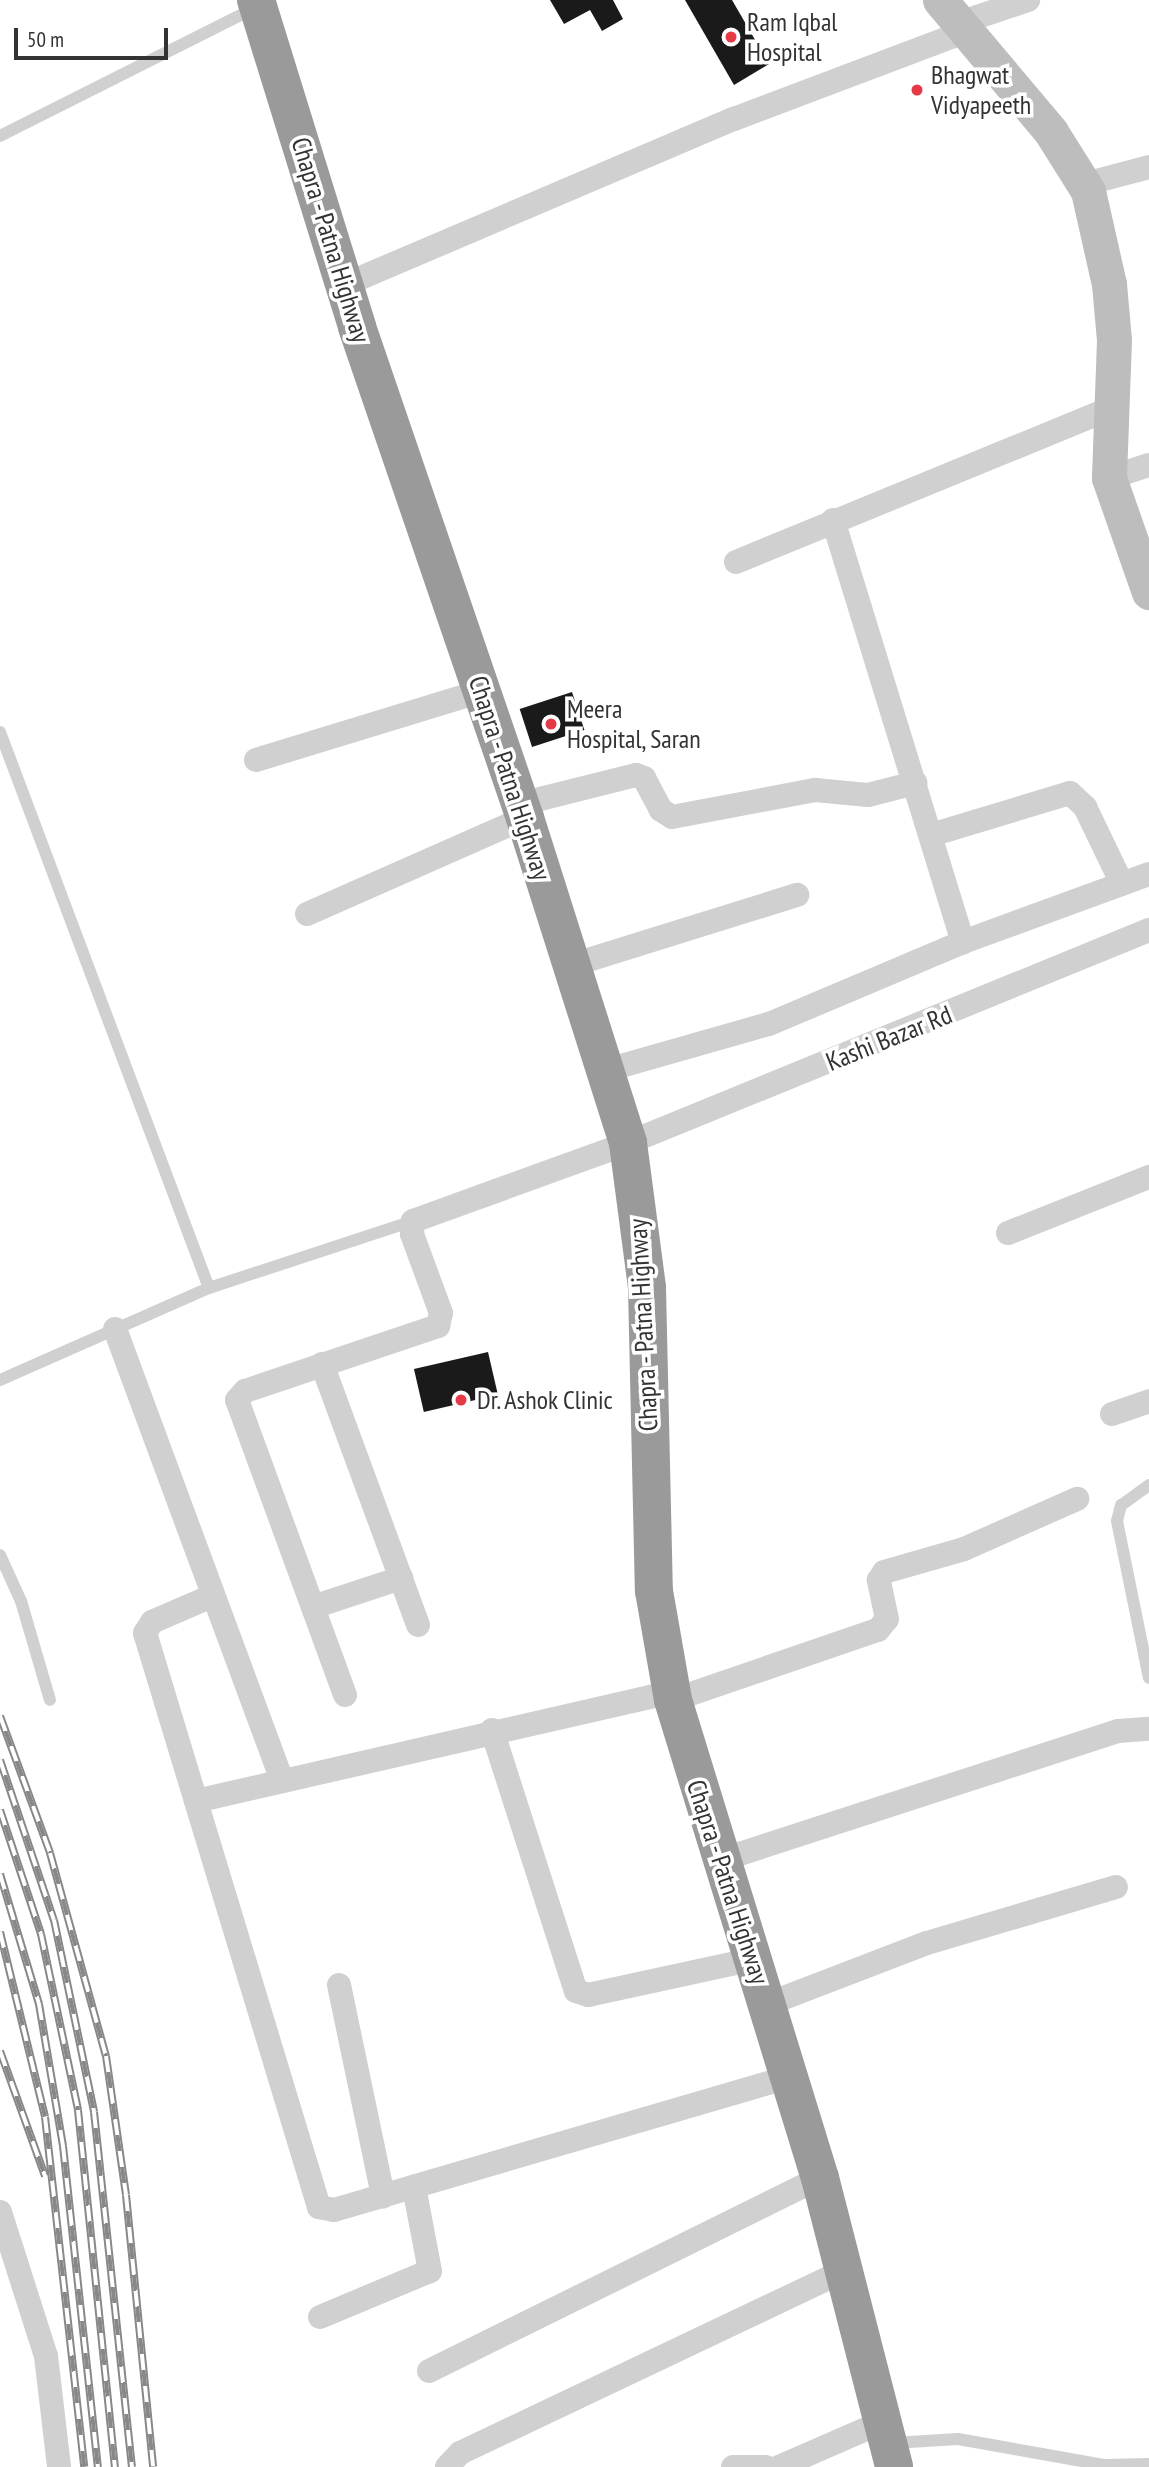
<!DOCTYPE html>
<html>
<head>
<meta charset="utf-8">
<style>
  body { margin:0 }
  #map { position:relative; width:1149px; height:2467px; overflow:hidden; background:#fff; font-family:"PT Sans Narrow",sans-serif }
  div>[style] { position:absolute }
  .building>* { inset:0; background:#1a1a1a; transform-origin:0 0 }
  .lane>* { height:12px; margin:-6px; padding:0 6px; transform-origin:6px; border-radius:6px; background:#d0d0d0 }
  .street>* { height:24px; margin:-12px; padding:0 12px; transform-origin:12px; border-radius:12px; background:#d0d0d0 }
  .secondary>* { height:35px; margin:-17.5px; padding:0 17.5px; transform-origin:17.5px; border-radius:17.5px; background:#bdbdbd }
  .highway>* { height:38px; margin:-19px; padding:0 19px; transform-origin:19px; border-radius:19px; background:#9a9a9a }
  .rail>* { height:8px; margin-top:-4px; transform-origin:0; background:repeating-linear-gradient(90deg,#fff 0 16px,#888 0 32px); box-sizing:border-box; border-block:2px solid #888 }
  .dots>* { width:19px; height:19px; translate:-50% -50%; box-sizing:border-box; border:4px solid #fff; border-radius:50% }
  span { translate:-50% -50%; white-space:nowrap; text-align:center; line-height:1.15; -webkit-text-stroke:7px #fff; paint-order:stroke }
  .poi-label { font-size:26px; color:#333 }
  .left { translate:0 -50%; text-align:left }
  .street-label { font-size:26px; color:#333 }
  .scale { position:absolute; left:14px; top:28px; width:154px; height:32px; box-sizing:border-box; border:4px solid #333; border-top:0; padding-left:9px; font-size:21px; line-height:24px; white-space:nowrap; color:#333; -webkit-text-stroke:5px #fff; paint-order:stroke }
</style>
</head>
<body>
<div id="map">
  <div class="building">
    <i style="clip-path:polygon(550px 0,613px 0,623px 19px,602px 31px,590px 10px,564px 24px)"></i>
    <i style="clip-path:polygon(685px 0,732px 0,769px 64px,734px 85px)"></i>
    <i style="left:572px;top:692px;width:40px;height:55px;rotate:72deg"></i>
    <i style="left:488px;top:1352px;width:44px;height:76px;rotate:77deg"></i>
  </div>
  <div class="lane">
    <i style="left:0;top:136px;width:283px;rotate:-26.7deg"></i>
    <i style="left:0;top:732px;width:594px;rotate:69.4deg"></i>
    <i style="left:0;top:1380px;width:228px;rotate:-23.8deg"></i>
    <i style="left:209px;top:1288px;width:215px;rotate:-18.2deg"></i>
    <i style="left:1149px;top:1485px;width:34px;rotate:144deg"></i>
    <i style="left:1121px;top:1505px;width:16px;rotate:104deg"></i>
    <i style="left:1117px;top:1521px;width:160px;rotate:78.5deg"></i>
    <i style="left:0;top:1555px;width:51px;rotate:65.5deg"></i>
    <i style="left:21px;top:1601px;width:103px;rotate:73.7deg"></i>
    <i style="left:893px;top:2443px;width:65px;rotate:-3.5deg"></i>
    <i style="left:958px;top:2439px;width:148px;rotate:10.1deg"></i>
    <i style="left:1104px;top:2465px;width:45px;rotate:-1.3deg"></i>
  </div>
  <div class="street">
    <i style="left:959px;top:23px;width:73px;rotate:-18.4deg"></i>
    <i style="left:1085px;top:184px;width:66px;rotate:-14.9deg"></i>
    <i style="left:344px;top:285px;width:424px;rotate:-23.1deg"></i>
    <i style="left:734px;top:119px;width:249px;rotate:-20.7deg"></i>
    <i style="left:1109px;top:478px;width:42px;rotate:-18deg"></i>
    <i style="left:833px;top:520px;width:442px;rotate:72.9deg"></i>
    <i style="left:736px;top:562px;width:406px;rotate:-22.3deg"></i>
    <i style="left:256px;top:760px;width:236px;rotate:-17deg"></i>
    <i style="left:520px;top:804px;width:120px;rotate:-14deg"></i>
    <i style="left:636px;top:775px;width:9px;rotate:21deg"></i>
    <i style="left:644px;top:778px;width:36px;rotate:62deg"></i>
    <i style="left:661px;top:810px;width:13px;rotate:32deg"></i>
    <i style="left:672px;top:817px;width:146px;rotate:-10.7deg"></i>
    <i style="left:815px;top:790px;width:53px;rotate:5.4deg"></i>
    <i style="left:868px;top:795px;width:49px;rotate:-14.3deg"></i>
    <i style="left:931px;top:835px;width:145px;rotate:-16.8deg"></i>
    <i style="left:1070px;top:793px;width:21px;rotate:43deg"></i>
    <i style="left:1085px;top:807px;width:85px;rotate:64.3deg"></i>
    <i style="left:307px;top:914px;width:238px;rotate:-23.8deg"></i>
    <i style="left:572px;top:965px;width:236px;rotate:-17.3deg"></i>
    <i style="left:607px;top:1070px;width:168px;rotate:-15.9deg"></i>
    <i style="left:769px;top:1024px;width:211px;rotate:-22.9deg"></i>
    <i style="left:963px;top:942px;width:198px;rotate:-20.1deg"></i>
    <i style="left:1008px;top:1233px;width:152px;rotate:-21.7deg"></i>
    <i style="left:115px;top:1329px;width:482px;rotate:69.7deg"></i>
    <i style="left:322px;top:1364px;width:278px;rotate:69.8deg"></i>
    <i style="left:1112px;top:1414px;width:39px;rotate:-19deg"></i>
    <i style="left:212px;top:1596px;width:65px;rotate:156.6deg"></i>
    <i style="left:152px;top:1622px;width:13px;rotate:122deg"></i>
    <i style="left:145px;top:1633px;width:600px;rotate:73.14deg"></i>
    <i style="left:319px;top:2207px;width:15px;rotate:11deg"></i>
    <i style="left:334px;top:2210px;width:476px;rotate:-16.3deg"></i>
    <i style="left:313px;top:1607px;width:93px;rotate:-18.2deg"></i>
    <i style="left:345px;top:1695px;width:314px;rotate:-110.1deg"></i>
    <i style="left:237px;top:1400px;width:12px;rotate:-48deg"></i>
    <i style="left:245px;top:1391px;width:204px;rotate:-18.6deg"></i>
    <i style="left:438px;top:1326px;width:13px;rotate:-77deg"></i>
    <i style="left:441px;top:1313px;width:84px;rotate:-110.2deg"></i>
    <i style="left:412px;top:1234px;width:13px;rotate:-86deg"></i>
    <i style="left:413px;top:1221px;width:229px;rotate:-19.9deg"></i>
    <i style="left:628px;top:1143px;width:563px;rotate:-22.24deg"></i>
    <i style="left:673px;top:1700px;width:217px;rotate:-18.9deg"></i>
    <i style="left:878px;top:1630px;width:14px;rotate:-51deg"></i>
    <i style="left:887px;top:1619px;width:40px;rotate:-102deg"></i>
    <i style="left:879px;top:1580px;width:9px;rotate:-58deg"></i>
    <i style="left:884px;top:1572px;width:83px;rotate:-16deg"></i>
    <i style="left:964px;top:1549px;width:124px;rotate:-23.9deg"></i>
    <i style="left:492px;top:1730px;width:274px;rotate:72.2deg"></i>
    <i style="left:576px;top:1991px;width:13px;rotate:18deg"></i>
    <i style="left:588px;top:1995px;width:170px;rotate:-12.2deg"></i>
    <i style="left:196px;top:1801px;width:487px;rotate:-12.9deg"></i>
    <i style="left:721px;top:1860px;width:417px;rotate:-18deg"></i>
    <i style="left:1118px;top:1731px;width:31px;rotate:-4deg"></i>
    <i style="left:339px;top:1985px;width:216px;rotate:78.2deg"></i>
    <i style="left:768px;top:2004px;width:170px;rotate:-21deg"></i>
    <i style="left:927px;top:1943px;width:197px;rotate:-16.5deg"></i>
    <i style="left:0;top:2212px;width:151px;rotate:72.3deg"></i>
    <i style="left:46px;top:2356px;width:112px;rotate:83.3deg"></i>
    <i style="left:320px;top:2317px;width:119px;rotate:-22.7deg"></i>
    <i style="left:430px;top:2271px;width:86px;rotate:-100.8deg"></i>
    <i style="left:429px;top:2371px;width:436px;rotate:-26.3deg"></i>
    <i style="left:447px;top:2467px;width:19px;rotate:-47deg"></i>
    <i style="left:460px;top:2453px;width:424px;rotate:-25.4deg"></i>
    <i style="left:733px;top:2467px;width:33px"></i>
    <i style="left:779px;top:2467px;width:112px;rotate:-23.6deg"></i>
  </div>
  <div class="secondary">
    <i style="left:940px;top:0;width:172px;rotate:49.9deg"></i>
    <i style="left:1051px;top:132px;width:70px;rotate:57.9deg"></i>
    <i style="left:1088px;top:191px;width:95px;rotate:77.3deg"></i>
    <i style="left:1109px;top:284px;width:56px;rotate:84.9deg"></i>
    <i style="left:1114px;top:340px;width:138px;rotate:92.1deg"></i>
    <i style="left:1109px;top:478px;width:121px;rotate:70.7deg"></i>
  </div>
  <div class="highway">
    <i style="left:256px;top:0;width:342px;rotate:72.8deg"></i>
    <i style="left:357px;top:327px;width:519px;rotate:71.11deg"></i>
    <i style="left:525px;top:818px;width:341px;rotate:72.4deg"></i>
    <i style="left:628px;top:1143px;width:146px;rotate:82.5deg"></i>
    <i style="left:647px;top:1288px;width:303px;rotate:88.7deg"></i>
    <i style="left:654px;top:1591px;width:111px;rotate:80.1deg"></i>
    <i style="left:673px;top:1700px;width:500px;rotate:72.91deg"></i>
    <i style="left:820px;top:2178px;width:298px;rotate:75.6deg"></i>
  </div>
  <div class="rail">
    <i style="left:0;top:1716px;width:146px;rotate:69.9deg"></i>
    <i style="left:50px;top:1853px;width:211px;rotate:74.6deg"></i>
    <i style="left:106px;top:2056px;width:140px;rotate:81.8deg"></i>
    <i style="left:126px;top:2195px;width:273px;rotate:84.3deg"></i>
    <i style="left:0;top:1760px;width:169px;rotate:71.4deg"></i>
    <i style="left:54px;top:1920px;width:196px;rotate:78.2deg"></i>
    <i style="left:94px;top:2112px;width:357px;rotate:83.9deg"></i>
    <i style="left:0;top:1810px;width:131px;rotate:71.7deg"></i>
    <i style="left:41px;top:1934px;width:180px;rotate:78.1deg"></i>
    <i style="left:78px;top:2110px;width:359px;rotate:84.1deg"></i>
    <i style="left:0;top:1874px;width:136px;rotate:73.3deg"></i>
    <i style="left:39px;top:2004px;width:144px;rotate:80.4deg"></i>
    <i style="left:63px;top:2146px;width:323px;rotate:83.8deg"></i>
    <i style="left:0;top:1932px;width:190px;rotate:76.3deg"></i>
    <i style="left:45px;top:2117px;width:352px;rotate:83.6deg"></i>
    <i style="left:0;top:2051px;width:133px;rotate:70.2deg"></i>
  </div>
  <div class="dots">
    <i style="left:731px;top:37px;background:#e63946"></i>
    <i style="left:917px;top:90px;background:#e63946"></i>
    <i style="left:551px;top:724px;background:#e63946"></i>
    <i style="left:461px;top:1400px;background:#e63946"></i>
  </div>
  <div class="poi-label">
    <span class="left" style="left:747px;top:37px">Ram Iqbal<br>Hospital</span>
    <span class="left" style="left:931px;top:90px">Bhagwat<br>Vidyapeeth</span>
    <span class="left" style="left:567px;top:724px">Meera<br>Hospital, Saran</span>
    <span class="left" style="left:477px;top:1400px">Dr. Ashok Clinic</span>
  </div>
  <div class="street-label">
    <span style="left:331px;top:240px;rotate:73deg">Chapra - Patna Highway</span>
    <span style="left:510px;top:778px;rotate:72deg">Chapra - Patna Highway</span>
    <span style="left:889px;top:1038px;rotate:-22deg">Kashi Bazar Rd</span>
    <span style="left:643px;top:1325px;rotate:-93deg">Chapra - Patna Highway</span>
    <span style="left:728px;top:1882px;rotate:72deg">Chapra - Patna Highway</span>
  </div>
  <div class="scale">50 m</div>
</div>
</body>
</html>
